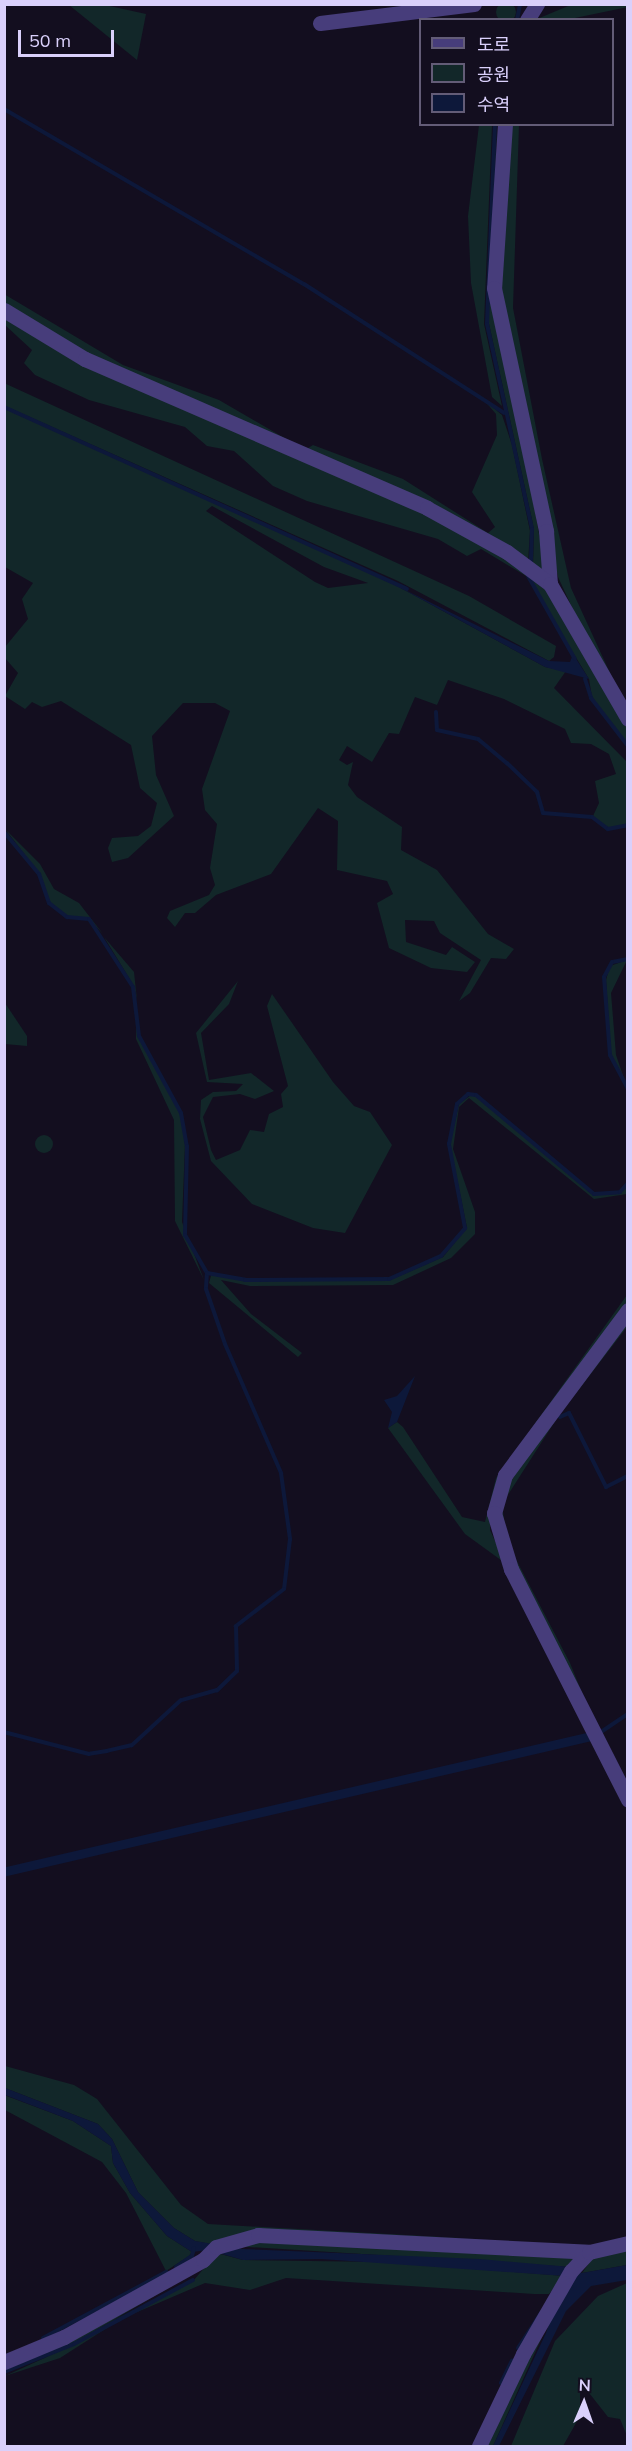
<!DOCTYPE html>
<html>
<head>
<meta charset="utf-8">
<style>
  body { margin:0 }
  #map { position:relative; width:632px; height:2451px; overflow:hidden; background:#130e1f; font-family:Mulish,"Noto Sans KR",sans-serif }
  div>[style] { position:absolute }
  .green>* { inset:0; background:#122729 }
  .round { border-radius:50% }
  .water>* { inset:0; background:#0d183a; transform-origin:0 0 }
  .stream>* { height:4px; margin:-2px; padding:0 2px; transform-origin:2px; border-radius:2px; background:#0d183a }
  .minor>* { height:15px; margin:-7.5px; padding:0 7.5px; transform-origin:7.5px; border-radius:7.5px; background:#473d7b }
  span { translate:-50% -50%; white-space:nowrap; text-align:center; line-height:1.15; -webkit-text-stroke:4.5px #130e1f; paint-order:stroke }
  .frame { position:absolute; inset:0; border:6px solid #dad0fb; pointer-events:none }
  .legend { position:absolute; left:419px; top:18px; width:195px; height:108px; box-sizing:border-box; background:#130e1f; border:2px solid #635c77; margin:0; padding:8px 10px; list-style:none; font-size:18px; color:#dad0fb }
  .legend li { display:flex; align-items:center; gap:12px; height:30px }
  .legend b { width:30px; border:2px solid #635c77 }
  .north { position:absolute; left:554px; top:2373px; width:60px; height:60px; -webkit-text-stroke:4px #130e1f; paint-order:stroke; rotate:2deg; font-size:16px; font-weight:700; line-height:24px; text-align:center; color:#dad0fb }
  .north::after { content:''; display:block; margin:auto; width:21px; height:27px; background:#dad0fb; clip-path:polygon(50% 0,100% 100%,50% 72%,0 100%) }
  .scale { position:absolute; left:18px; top:30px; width:96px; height:27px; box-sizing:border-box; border:3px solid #dad0fb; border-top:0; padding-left:8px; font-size:18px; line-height:21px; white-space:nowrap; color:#dad0fb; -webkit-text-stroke:4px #130e1f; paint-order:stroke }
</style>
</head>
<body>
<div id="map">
  <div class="green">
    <i class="round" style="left:496px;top:2px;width:20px;height:20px"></i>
    <i style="clip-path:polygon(573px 4px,627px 4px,628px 7px,570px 19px,537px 19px)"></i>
    <i style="clip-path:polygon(69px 5px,105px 5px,146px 14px,137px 60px)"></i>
    <i style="clip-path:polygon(479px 125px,492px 125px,484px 324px,502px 406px,492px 397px,471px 283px,468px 216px)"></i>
    <i style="clip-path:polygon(497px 125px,493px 218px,509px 366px,546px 573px,533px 564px,534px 529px,489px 324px,489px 236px)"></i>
    <i style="clip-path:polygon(509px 125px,519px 125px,513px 308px,542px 459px,571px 588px,627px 710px,600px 668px,558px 577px,500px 288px)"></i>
    <i style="clip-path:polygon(4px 294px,123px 365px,219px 400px,305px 450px,313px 445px,403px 479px,488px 533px,495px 527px,472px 492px,497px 435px,496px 414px,483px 399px,502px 415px,512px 445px,530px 531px,528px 563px,82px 352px,5px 305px)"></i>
    <i style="clip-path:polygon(4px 312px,27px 328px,429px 512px,528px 571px,526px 576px,481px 549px,467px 556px,438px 539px,307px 501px,273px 486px,234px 451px,207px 446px,185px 427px,89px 400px,35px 375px,24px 363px,32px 350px,5px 325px)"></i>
    <i style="clip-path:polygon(4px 383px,469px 596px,556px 646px,554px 657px,549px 661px,398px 581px,5px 406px)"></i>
    <i style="clip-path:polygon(evenodd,5px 409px,262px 522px,399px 587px,545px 667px,566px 671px,554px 688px,627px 762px,627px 824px,608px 828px,593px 816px,599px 803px,595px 781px,616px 774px,609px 754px,591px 744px,571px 743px,565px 729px,504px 699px,448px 680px,437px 705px,415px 697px,399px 734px,389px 733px,372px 762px,347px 746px,339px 760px,347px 765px,353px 762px,348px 785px,357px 797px,402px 827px,401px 850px,437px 870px,488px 934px,514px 949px,506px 959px,491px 958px,470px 993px,459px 1001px,481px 960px,440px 933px,434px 921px,405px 920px,406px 942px,446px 955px,452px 947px,475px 962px,467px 972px,431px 968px,389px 948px,377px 903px,393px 894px,387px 881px,337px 870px,338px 821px,318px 808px,271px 874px,216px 895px,195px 913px,185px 913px,175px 927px,167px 918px,170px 911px,209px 895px,215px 885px,210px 868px,217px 824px,205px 810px,202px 789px,230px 711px,215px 703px,183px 703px,152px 736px,156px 775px,174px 816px,128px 858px,112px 862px,108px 848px,112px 838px,138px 836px,151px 826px,157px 803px,140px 788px,131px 745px,61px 701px,42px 707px,32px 702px,25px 709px,5px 696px,18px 673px,5px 658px,5px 647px,28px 619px,22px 599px,33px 583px,5px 567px,5px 409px,212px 506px,324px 567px,368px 583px,328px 588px,315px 582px,206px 511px,212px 506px)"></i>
    <i style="clip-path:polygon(532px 576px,552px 596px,627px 726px,627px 743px,592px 697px,589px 679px,532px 585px)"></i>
    <i style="clip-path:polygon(5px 829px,40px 864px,54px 889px,79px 903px,103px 934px,89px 919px,67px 916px,50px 902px,39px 873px)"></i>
    <i style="clip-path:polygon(104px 937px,134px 972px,137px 1000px,134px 986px)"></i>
    <i style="clip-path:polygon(627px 960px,611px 993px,616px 1055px,627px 1087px,611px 1054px,606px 980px,610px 966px)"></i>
    <i style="clip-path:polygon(238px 981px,229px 1004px,201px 1033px,209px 1080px,251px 1073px,274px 1091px,255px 1099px,240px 1094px,213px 1097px,203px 1117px,211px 1150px,216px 1160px,240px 1150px,250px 1130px,264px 1132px,269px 1114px,283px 1107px,281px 1094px,288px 1086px,267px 1006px,272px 994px,333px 1082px,354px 1106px,370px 1112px,392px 1145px,345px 1233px,313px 1228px,252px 1204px,211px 1161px,200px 1119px,201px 1100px,213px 1092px,236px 1091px,243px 1084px,207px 1082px,196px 1033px)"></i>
    <i style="clip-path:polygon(5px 1003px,27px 1036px,27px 1046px,5px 1044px)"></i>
    <i style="clip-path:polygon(136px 1015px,138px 1037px,181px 1113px,185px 1145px,182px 1222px,204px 1280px,175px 1221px,174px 1120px,136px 1039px)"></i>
    <i style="clip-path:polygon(471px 1095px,475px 1096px,517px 1130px,593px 1195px,617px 1194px,627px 1186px,627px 1194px,594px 1199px,469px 1098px,459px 1107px,453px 1149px,475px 1212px,475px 1234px,451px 1258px,393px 1285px,250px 1286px,221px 1280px,251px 1314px,302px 1353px,298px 1357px,209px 1283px,212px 1272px,246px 1281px,390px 1280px,443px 1257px,467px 1228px,450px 1144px,459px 1104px)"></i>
    <i class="round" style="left:35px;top:1135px;width:18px;height:18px"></i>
    <i style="clip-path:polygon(627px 1295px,627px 1304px,490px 1509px,490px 1530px,505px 1563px,465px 1534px,388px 1428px,397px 1422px,403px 1427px,462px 1517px,485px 1522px,496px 1478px)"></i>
    <i style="clip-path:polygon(627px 1314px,627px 1327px,559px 1415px,502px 1504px,507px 1542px,570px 1663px,597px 1730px,509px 1554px,497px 1509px,511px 1472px)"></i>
    <i style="clip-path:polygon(5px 2066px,74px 2085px,97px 2099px,181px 2205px,208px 2224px,478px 2239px,326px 2232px,216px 2245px,195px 2241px,174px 2228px,138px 2192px,112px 2139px,98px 2124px,5px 2088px)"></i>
    <i style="clip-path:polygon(4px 2095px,73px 2121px,111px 2146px,113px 2163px,130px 2193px,167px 2236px,192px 2252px,189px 2256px,166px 2271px,126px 2193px,102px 2162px,5px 2110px)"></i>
    <i style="clip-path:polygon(258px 2237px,580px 2258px,571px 2267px,232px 2246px)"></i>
    <i style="clip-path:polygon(627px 2246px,627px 2265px,582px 2273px,592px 2259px)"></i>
    <i style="clip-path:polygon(213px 2252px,243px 2260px,384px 2262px,565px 2276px,549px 2294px,534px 2294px,286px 2278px,250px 2290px,205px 2283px,121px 2319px,60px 2358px,5px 2376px,75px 2344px,114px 2320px,193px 2281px,206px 2266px,74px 2343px,5px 2370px,5px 2364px)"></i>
    <i style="clip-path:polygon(627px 2283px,627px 2436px,620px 2419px,608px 2417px,586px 2389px,580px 2393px,580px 2416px,563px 2446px,511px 2446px,555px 2341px,598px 2296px)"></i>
    <i style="clip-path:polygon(552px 2315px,493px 2446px,482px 2446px)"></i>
  </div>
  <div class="water">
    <i style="clip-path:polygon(399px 587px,549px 661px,570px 662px,573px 654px,589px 679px,545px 667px)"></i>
    <i style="clip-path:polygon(415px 1376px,397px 1422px,388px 1428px,392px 1412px,384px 1400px,397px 1396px)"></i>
    <i style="left:591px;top:1732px;width:9px;height:612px;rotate:77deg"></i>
    <i style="clip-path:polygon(5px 2088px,98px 2124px,112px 2139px,138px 2192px,174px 2228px,195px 2241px,243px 2249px,480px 2259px,571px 2267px,582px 2273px,627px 2265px,627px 2280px,591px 2286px,566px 2311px,499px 2446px,493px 2446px,546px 2333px,565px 2276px,321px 2259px,243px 2260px,208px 2250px,192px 2252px,167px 2236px,130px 2193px,113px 2163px,111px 2146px,73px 2121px,5px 2095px)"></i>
  </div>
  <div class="stream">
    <i style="left:517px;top:20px;width:16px;rotate:-79deg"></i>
    <i style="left:4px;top:109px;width:347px;rotate:30.3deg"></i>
    <i style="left:304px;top:284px;width:238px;rotate:32.8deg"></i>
    <i style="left:495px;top:124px;width:200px;rotate:92.3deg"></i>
    <i style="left:487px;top:324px;width:210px;rotate:77.6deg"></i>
    <i style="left:532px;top:529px;width:34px;rotate:92deg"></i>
    <i style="left:4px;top:407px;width:442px;rotate:24.3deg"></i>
    <i style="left:528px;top:576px;width:95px;rotate:60.5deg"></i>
    <i style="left:585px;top:679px;width:20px;rotate:72deg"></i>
    <i style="left:591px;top:698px;width:61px;rotate:52.4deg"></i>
    <i style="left:436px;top:712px;width:18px;rotate:87deg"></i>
    <i style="left:437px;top:730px;width:42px;rotate:12.4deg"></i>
    <i style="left:478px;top:739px;width:38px;rotate:40deg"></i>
    <i style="left:507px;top:763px;width:42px;rotate:44deg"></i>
    <i style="left:537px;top:792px;width:22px;rotate:74deg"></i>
    <i style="left:543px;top:813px;width:49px;rotate:4.7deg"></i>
    <i style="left:592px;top:817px;width:20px;rotate:37deg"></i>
    <i style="left:608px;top:829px;width:20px;rotate:-11deg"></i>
    <i style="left:4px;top:832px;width:55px;rotate:50.2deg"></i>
    <i style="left:39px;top:874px;width:31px;rotate:71deg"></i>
    <i style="left:49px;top:903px;width:23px;rotate:38deg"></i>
    <i style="left:67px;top:917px;width:22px;rotate:5deg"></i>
    <i style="left:89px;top:919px;width:81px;rotate:57.1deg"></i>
    <i style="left:133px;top:987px;width:49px;rotate:83deg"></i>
    <i style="left:139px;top:1036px;width:88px;rotate:61.4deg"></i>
    <i style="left:181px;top:1113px;width:34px;rotate:80deg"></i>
    <i style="left:187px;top:1146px;width:89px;rotate:91.3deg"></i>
    <i style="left:185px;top:1235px;width:44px;rotate:59.9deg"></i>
    <i style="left:207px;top:1273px;width:16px;rotate:94deg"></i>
    <i style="left:206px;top:1289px;width:58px;rotate:70.9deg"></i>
    <i style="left:225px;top:1344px;width:141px;rotate:66.5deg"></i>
    <i style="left:281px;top:1473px;width:67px;rotate:82.2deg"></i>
    <i style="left:290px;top:1539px;width:50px;rotate:96.8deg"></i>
    <i style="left:284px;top:1589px;width:61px;rotate:142.4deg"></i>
    <i style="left:236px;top:1626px;width:45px;rotate:88.7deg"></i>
    <i style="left:237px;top:1671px;width:28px;rotate:136deg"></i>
    <i style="left:217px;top:1690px;width:37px;rotate:164deg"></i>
    <i style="left:181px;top:1700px;width:67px;rotate:137.4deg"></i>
    <i style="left:132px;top:1745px;width:26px;rotate:167deg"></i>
    <i style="left:107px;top:1751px;width:18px;rotate:171deg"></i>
    <i style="left:89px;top:1754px;width:88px;rotate:-165.5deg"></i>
    <i style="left:628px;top:959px;width:16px;rotate:169deg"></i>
    <i style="left:612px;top:962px;width:17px;rotate:118deg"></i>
    <i style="left:604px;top:977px;width:78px;rotate:85.6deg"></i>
    <i style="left:610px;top:1055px;width:38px;rotate:62deg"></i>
    <i style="left:207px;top:1273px;width:39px;rotate:10deg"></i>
    <i style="left:245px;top:1280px;width:144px;rotate:-0.4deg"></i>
    <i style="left:389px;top:1279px;width:57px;rotate:-23.9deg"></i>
    <i style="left:441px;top:1256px;width:37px;rotate:-49deg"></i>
    <i style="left:465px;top:1228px;width:86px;rotate:-100.8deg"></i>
    <i style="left:449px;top:1144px;width:41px;rotate:-78.7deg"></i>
    <i style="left:457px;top:1104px;width:15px;rotate:-42deg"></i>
    <i style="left:468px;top:1094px;width:8px;rotate:7deg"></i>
    <i style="left:476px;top:1095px;width:154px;rotate:40deg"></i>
    <i style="left:594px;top:1194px;width:26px;rotate:-4deg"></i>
    <i style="left:620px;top:1192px;width:12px;rotate:-48deg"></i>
    <i style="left:560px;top:1417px;width:10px;rotate:-24deg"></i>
    <i style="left:569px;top:1413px;width:83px;rotate:63.4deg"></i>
    <i style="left:606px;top:1487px;width:25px;rotate:-27deg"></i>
    <i style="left:598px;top:1734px;width:36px;rotate:-34deg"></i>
    <i style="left:176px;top:2267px;width:19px;rotate:-35deg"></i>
    <i style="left:192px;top:2256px;width:8px;rotate:-76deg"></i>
    <i style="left:43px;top:2338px;width:140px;rotate:-28.2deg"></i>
    <i style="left:518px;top:2348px;width:42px;rotate:-56.7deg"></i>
    <i style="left:4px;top:2372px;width:75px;rotate:-21.8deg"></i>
    <i style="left:74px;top:2344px;width:135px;rotate:-28.3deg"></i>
    <i style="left:501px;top:2383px;width:25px;rotate:-64deg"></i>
  </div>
  <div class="minor">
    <i style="left:527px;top:20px;width:19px;rotate:-58deg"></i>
    <i style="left:320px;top:23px;width:155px;rotate:-7deg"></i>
    <i style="left:505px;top:124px;width:164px;rotate:93.8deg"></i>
    <i style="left:494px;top:288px;width:249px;rotate:77.9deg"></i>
    <i style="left:546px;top:531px;width:53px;rotate:85.7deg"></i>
    <i style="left:4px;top:310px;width:95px;rotate:31.2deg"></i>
    <i style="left:85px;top:359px;width:373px;rotate:23.5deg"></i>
    <i style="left:427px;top:508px;width:91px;rotate:28.8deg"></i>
    <i style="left:507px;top:552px;width:54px;rotate:36.7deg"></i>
    <i style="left:550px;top:584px;width:156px;rotate:60deg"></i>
    <i style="left:628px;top:1310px;width:206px;rotate:126.7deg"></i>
    <i style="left:505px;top:1475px;width:40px;rotate:106deg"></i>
    <i style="left:494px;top:1513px;width:59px;rotate:73.1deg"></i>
    <i style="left:511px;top:1569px;width:259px;rotate:63.1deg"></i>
    <i style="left:4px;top:2362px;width:65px;rotate:-22.6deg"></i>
    <i style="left:64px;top:2337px;width:159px;rotate:-29deg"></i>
    <i style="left:203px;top:2260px;width:18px;rotate:-45deg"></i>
    <i style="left:216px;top:2247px;width:44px;rotate:-15.9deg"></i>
    <i style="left:258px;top:2235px;width:331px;rotate:2.9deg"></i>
    <i style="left:479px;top:2446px;width:102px;rotate:-64.4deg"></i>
    <i style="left:523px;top:2354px;width:96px;rotate:-60deg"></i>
    <i style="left:571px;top:2271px;width:26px;rotate:-47deg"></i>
    <i style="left:589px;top:2252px;width:40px;rotate:-13deg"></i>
  </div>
  <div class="frame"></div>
  <ul class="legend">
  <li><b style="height:8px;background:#473d7b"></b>도로</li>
  <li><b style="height:16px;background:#122729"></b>공원</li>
  <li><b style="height:16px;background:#0d183a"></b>수역</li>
  </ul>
  <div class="north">N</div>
  <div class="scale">50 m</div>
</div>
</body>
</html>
